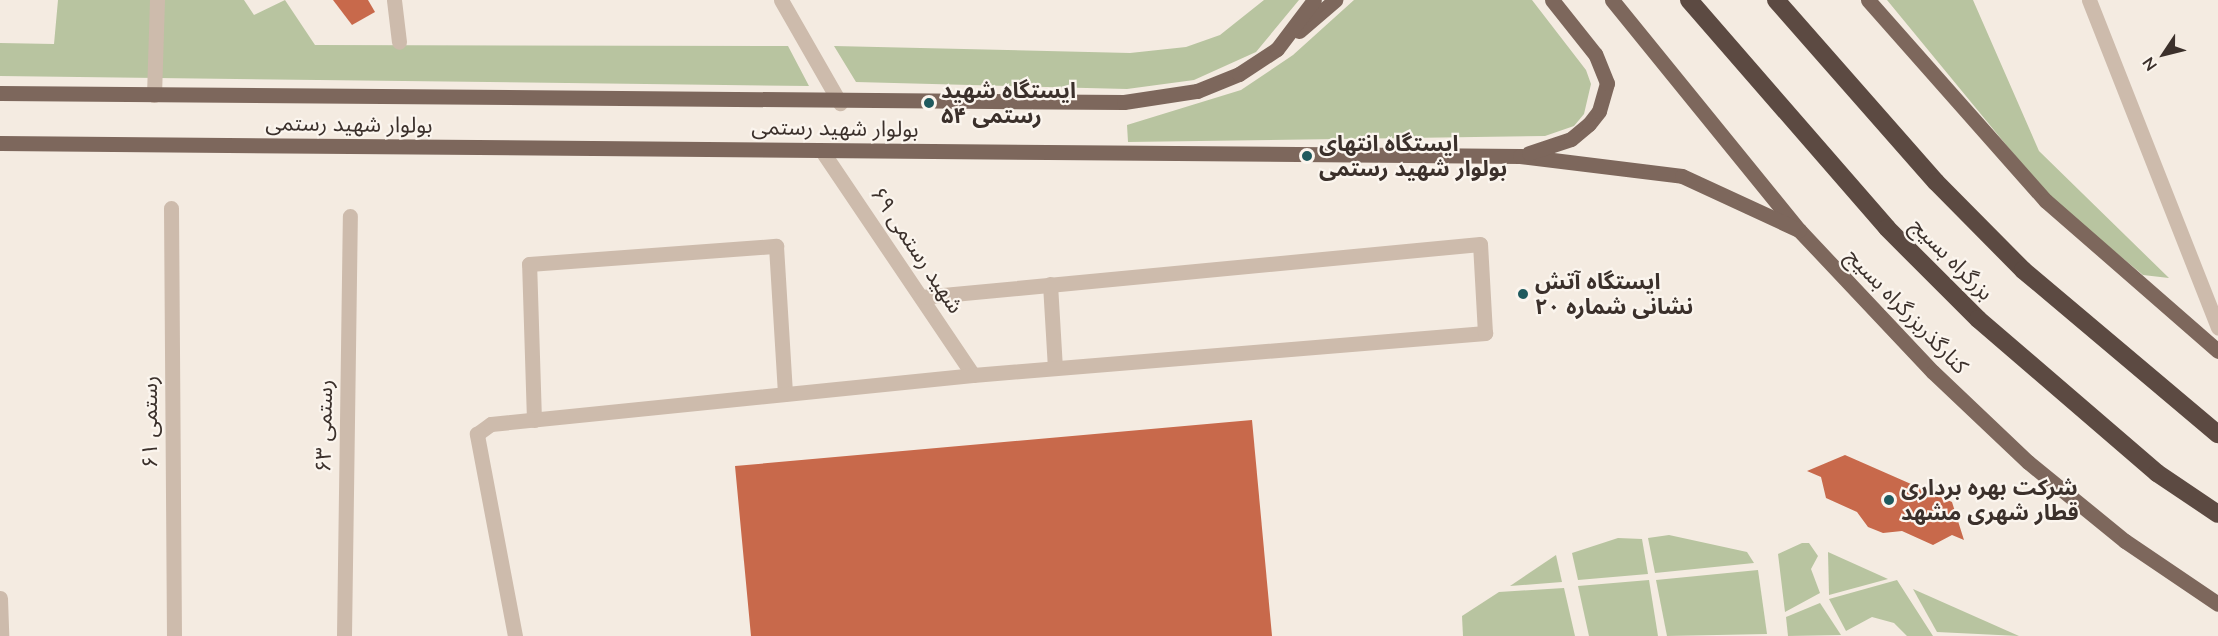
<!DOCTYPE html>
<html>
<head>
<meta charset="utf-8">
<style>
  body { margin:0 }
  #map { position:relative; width:2218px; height:636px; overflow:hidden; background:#f4ebe1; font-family:Mulish,"Noto Sans Arabic",sans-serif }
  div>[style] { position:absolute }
  .green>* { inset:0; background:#b8c4a0 }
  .building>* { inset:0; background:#c8694b }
  .minor>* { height:15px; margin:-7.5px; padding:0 7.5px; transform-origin:7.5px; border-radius:7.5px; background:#cdbbac }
  .major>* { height:15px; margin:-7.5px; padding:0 7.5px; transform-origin:7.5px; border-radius:7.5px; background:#7d675c }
  .highway>* { height:18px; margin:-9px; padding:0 9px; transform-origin:9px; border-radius:9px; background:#5c4a42 }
  .dots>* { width:16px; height:16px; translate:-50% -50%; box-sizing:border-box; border:3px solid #fbf5ee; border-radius:50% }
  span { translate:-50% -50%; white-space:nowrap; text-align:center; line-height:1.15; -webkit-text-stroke:4.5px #fbf5ee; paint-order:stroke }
  .poi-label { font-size:22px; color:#3b302b; font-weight:700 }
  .left { translate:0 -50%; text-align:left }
  .street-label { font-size:22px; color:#3b302b }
  .north { position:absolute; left:2134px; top:24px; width:60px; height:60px; -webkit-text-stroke:4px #fbf5ee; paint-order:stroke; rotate:235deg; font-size:16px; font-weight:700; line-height:24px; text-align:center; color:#3b302b }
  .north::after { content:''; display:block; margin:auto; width:21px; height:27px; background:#3b302b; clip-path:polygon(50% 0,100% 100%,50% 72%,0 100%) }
</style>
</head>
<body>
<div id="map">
  <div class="green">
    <i style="clip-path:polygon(58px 0,244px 0,254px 15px,285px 0,315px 45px,788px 46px,809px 86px,0 76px,0 43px,54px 44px)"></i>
    <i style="clip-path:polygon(1264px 0,1299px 0,1256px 52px,1194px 80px,1127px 89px,856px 82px,834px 46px,1130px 53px,1186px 47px,1220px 35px)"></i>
    <i style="clip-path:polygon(1354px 0,1532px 0,1586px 70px,1591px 84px,1584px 114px,1574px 126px,1545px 136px,1128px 142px,1127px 125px,1241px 90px,1293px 55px)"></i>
    <i style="clip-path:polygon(1887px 0,1973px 0,2039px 151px,2169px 278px,2143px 275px,2049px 197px)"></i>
    <i style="clip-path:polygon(1669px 535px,1747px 552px,1754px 563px,1655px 573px,1648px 538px)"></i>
    <i style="clip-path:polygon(1618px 538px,1642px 539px,1648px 574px,1578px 580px,1572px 553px)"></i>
    <i style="clip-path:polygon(1802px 543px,1809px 543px,1818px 556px,1811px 569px,1820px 593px,1785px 612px,1778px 554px)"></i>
    <i style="clip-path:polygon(1828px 552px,1888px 579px,1829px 595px)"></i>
    <i style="clip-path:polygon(1556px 555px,1562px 582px,1510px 586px)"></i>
    <i style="clip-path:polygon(1758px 570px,1767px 634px,1667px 636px,1656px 580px)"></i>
    <i style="clip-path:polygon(1649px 580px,1658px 636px,1589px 636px,1578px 586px)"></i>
    <i style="clip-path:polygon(1897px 580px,1933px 636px,1907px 636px,1894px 623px,1872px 617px,1846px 631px,1829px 599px)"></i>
    <i style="clip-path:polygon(1564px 588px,1575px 636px,1463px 636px,1462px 616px,1499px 592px)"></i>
    <i style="clip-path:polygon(1913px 589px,2019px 636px,1937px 632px)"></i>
    <i style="clip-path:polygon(1820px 603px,1841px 635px,1788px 636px,1786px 617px)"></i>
  </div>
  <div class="building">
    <i style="clip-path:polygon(333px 0,368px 0,375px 12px,352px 25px)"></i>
    <i style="clip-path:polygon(1252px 420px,1272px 636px,751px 636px,735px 466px)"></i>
    <i style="clip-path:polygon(1845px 455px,1952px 502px,1964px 540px,1952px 535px,1933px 545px,1902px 531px,1883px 533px,1868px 527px,1857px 512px,1826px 498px,1821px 477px,1807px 471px)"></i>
  </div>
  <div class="minor">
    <i style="left:394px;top:0;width:42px;rotate:83.2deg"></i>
    <i style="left:781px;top:0;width:119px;rotate:60.2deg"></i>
    <i style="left:2089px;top:0;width:352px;rotate:68.5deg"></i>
    <i style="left:154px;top:95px;width:95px;rotate:-88.2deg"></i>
    <i style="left:822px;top:151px;width:270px;rotate:56deg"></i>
    <i style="left:171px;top:208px;width:428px;rotate:89.6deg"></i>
    <i style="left:1050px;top:284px;width:84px;rotate:86.6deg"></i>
    <i style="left:534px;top:420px;width:156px;rotate:-91.8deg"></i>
    <i style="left:529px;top:264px;width:248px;rotate:-4.2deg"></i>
    <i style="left:776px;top:246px;width:148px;rotate:86.5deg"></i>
    <i style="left:0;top:598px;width:38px;rotate:88deg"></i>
    <i style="left:344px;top:636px;width:420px;rotate:-89.2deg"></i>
    <i style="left:515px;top:636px;width:206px;rotate:-100.7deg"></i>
    <i style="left:477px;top:434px;width:17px;rotate:-36deg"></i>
    <i style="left:491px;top:424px;width:484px;rotate:-5.8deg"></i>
    <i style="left:973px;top:375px;width:514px;rotate:-4.69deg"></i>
    <i style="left:1485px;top:333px;width:89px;rotate:-93.2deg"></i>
    <i style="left:1480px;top:244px;width:561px;rotate:174.57deg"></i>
  </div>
  <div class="major">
    <i style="left:1612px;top:0;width:296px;rotate:50.9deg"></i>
    <i style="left:1799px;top:230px;width:195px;rotate:46.7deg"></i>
    <i style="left:1933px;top:372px;width:131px;rotate:43.5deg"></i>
    <i style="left:2028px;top:462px;width:125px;rotate:39.2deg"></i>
    <i style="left:2125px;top:541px;width:112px;rotate:34.1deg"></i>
    <i style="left:1868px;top:0;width:268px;rotate:48.5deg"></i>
    <i style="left:2046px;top:201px;width:228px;rotate:41.1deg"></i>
    <i style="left:1299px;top:31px;width:48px;rotate:-40.7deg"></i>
    <i style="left:0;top:93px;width:1124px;rotate:0.46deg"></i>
    <i style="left:1124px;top:102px;width:74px;rotate:-8.6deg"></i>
    <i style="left:1197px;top:91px;width:45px;rotate:-22deg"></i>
    <i style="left:1239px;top:74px;width:45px;rotate:-33.3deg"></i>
    <i style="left:1277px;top:49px;width:61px;rotate:-52.9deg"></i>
    <i style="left:0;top:143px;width:1520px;rotate:0.49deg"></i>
    <i style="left:1520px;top:156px;width:163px;rotate:7deg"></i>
    <i style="left:1682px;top:176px;width:129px;rotate:24.8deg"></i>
    <i style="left:1529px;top:153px;width:44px;rotate:-18.4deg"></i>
    <i style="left:1571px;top:139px;width:23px;rotate:-40deg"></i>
    <i style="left:1589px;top:124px;width:16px;rotate:-52deg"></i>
    <i style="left:1599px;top:111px;width:29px;rotate:-74deg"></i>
    <i style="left:1607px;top:83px;width:31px;rotate:-112deg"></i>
    <i style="left:1595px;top:54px;width:69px;rotate:-128.5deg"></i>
  </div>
  <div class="highway">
    <i style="left:1689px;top:0;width:302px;rotate:49deg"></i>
    <i style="left:1887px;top:228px;width:129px;rotate:45deg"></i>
    <i style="left:1978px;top:319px;width:236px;rotate:40.7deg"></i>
    <i style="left:2157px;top:473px;width:73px;rotate:33.9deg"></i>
    <i style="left:1776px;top:0;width:242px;rotate:48.7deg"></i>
    <i style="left:1936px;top:182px;width:124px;rotate:45.3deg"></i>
    <i style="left:2023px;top:270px;width:255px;rotate:40.1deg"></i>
  </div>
  <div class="dots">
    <i style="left:929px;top:103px;background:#1f5a5e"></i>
    <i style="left:1307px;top:156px;background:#1f5a5e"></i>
    <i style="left:1523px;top:294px;background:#1f5a5e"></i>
    <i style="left:1889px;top:500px;background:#1f5a5e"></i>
  </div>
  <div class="poi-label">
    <span class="left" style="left:941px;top:103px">ایستگاه شهید<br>رستمی ۵۴</span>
    <span class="left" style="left:1319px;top:156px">ایستگاه انتهای<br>بولوار شهید رستمی</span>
    <span class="left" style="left:1535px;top:294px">ایستگاه آتش<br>نشانی شماره ۲۰</span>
    <span class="left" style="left:1901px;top:500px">شرکت بهره برداری<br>قطار شهری مشهد</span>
  </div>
  <div class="street-label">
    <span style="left:349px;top:124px;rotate:1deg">بولوار شهید رستمی</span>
    <span style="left:835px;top:128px;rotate:1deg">بولوار شهید رستمی</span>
    <span style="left:917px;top:250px;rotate:56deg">شهید رستمی ۶۹</span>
    <span style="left:1952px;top:259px;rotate:45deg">بزرگراه بسیج</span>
    <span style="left:1907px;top:311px;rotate:46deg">کنارگذربزرگراه بسیج</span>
    <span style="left:150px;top:422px;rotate:-90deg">رستمی ۶۱</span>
    <span style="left:324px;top:426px;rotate:-89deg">رستمی ۶۳</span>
  </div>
  <div class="north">N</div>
</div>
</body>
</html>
